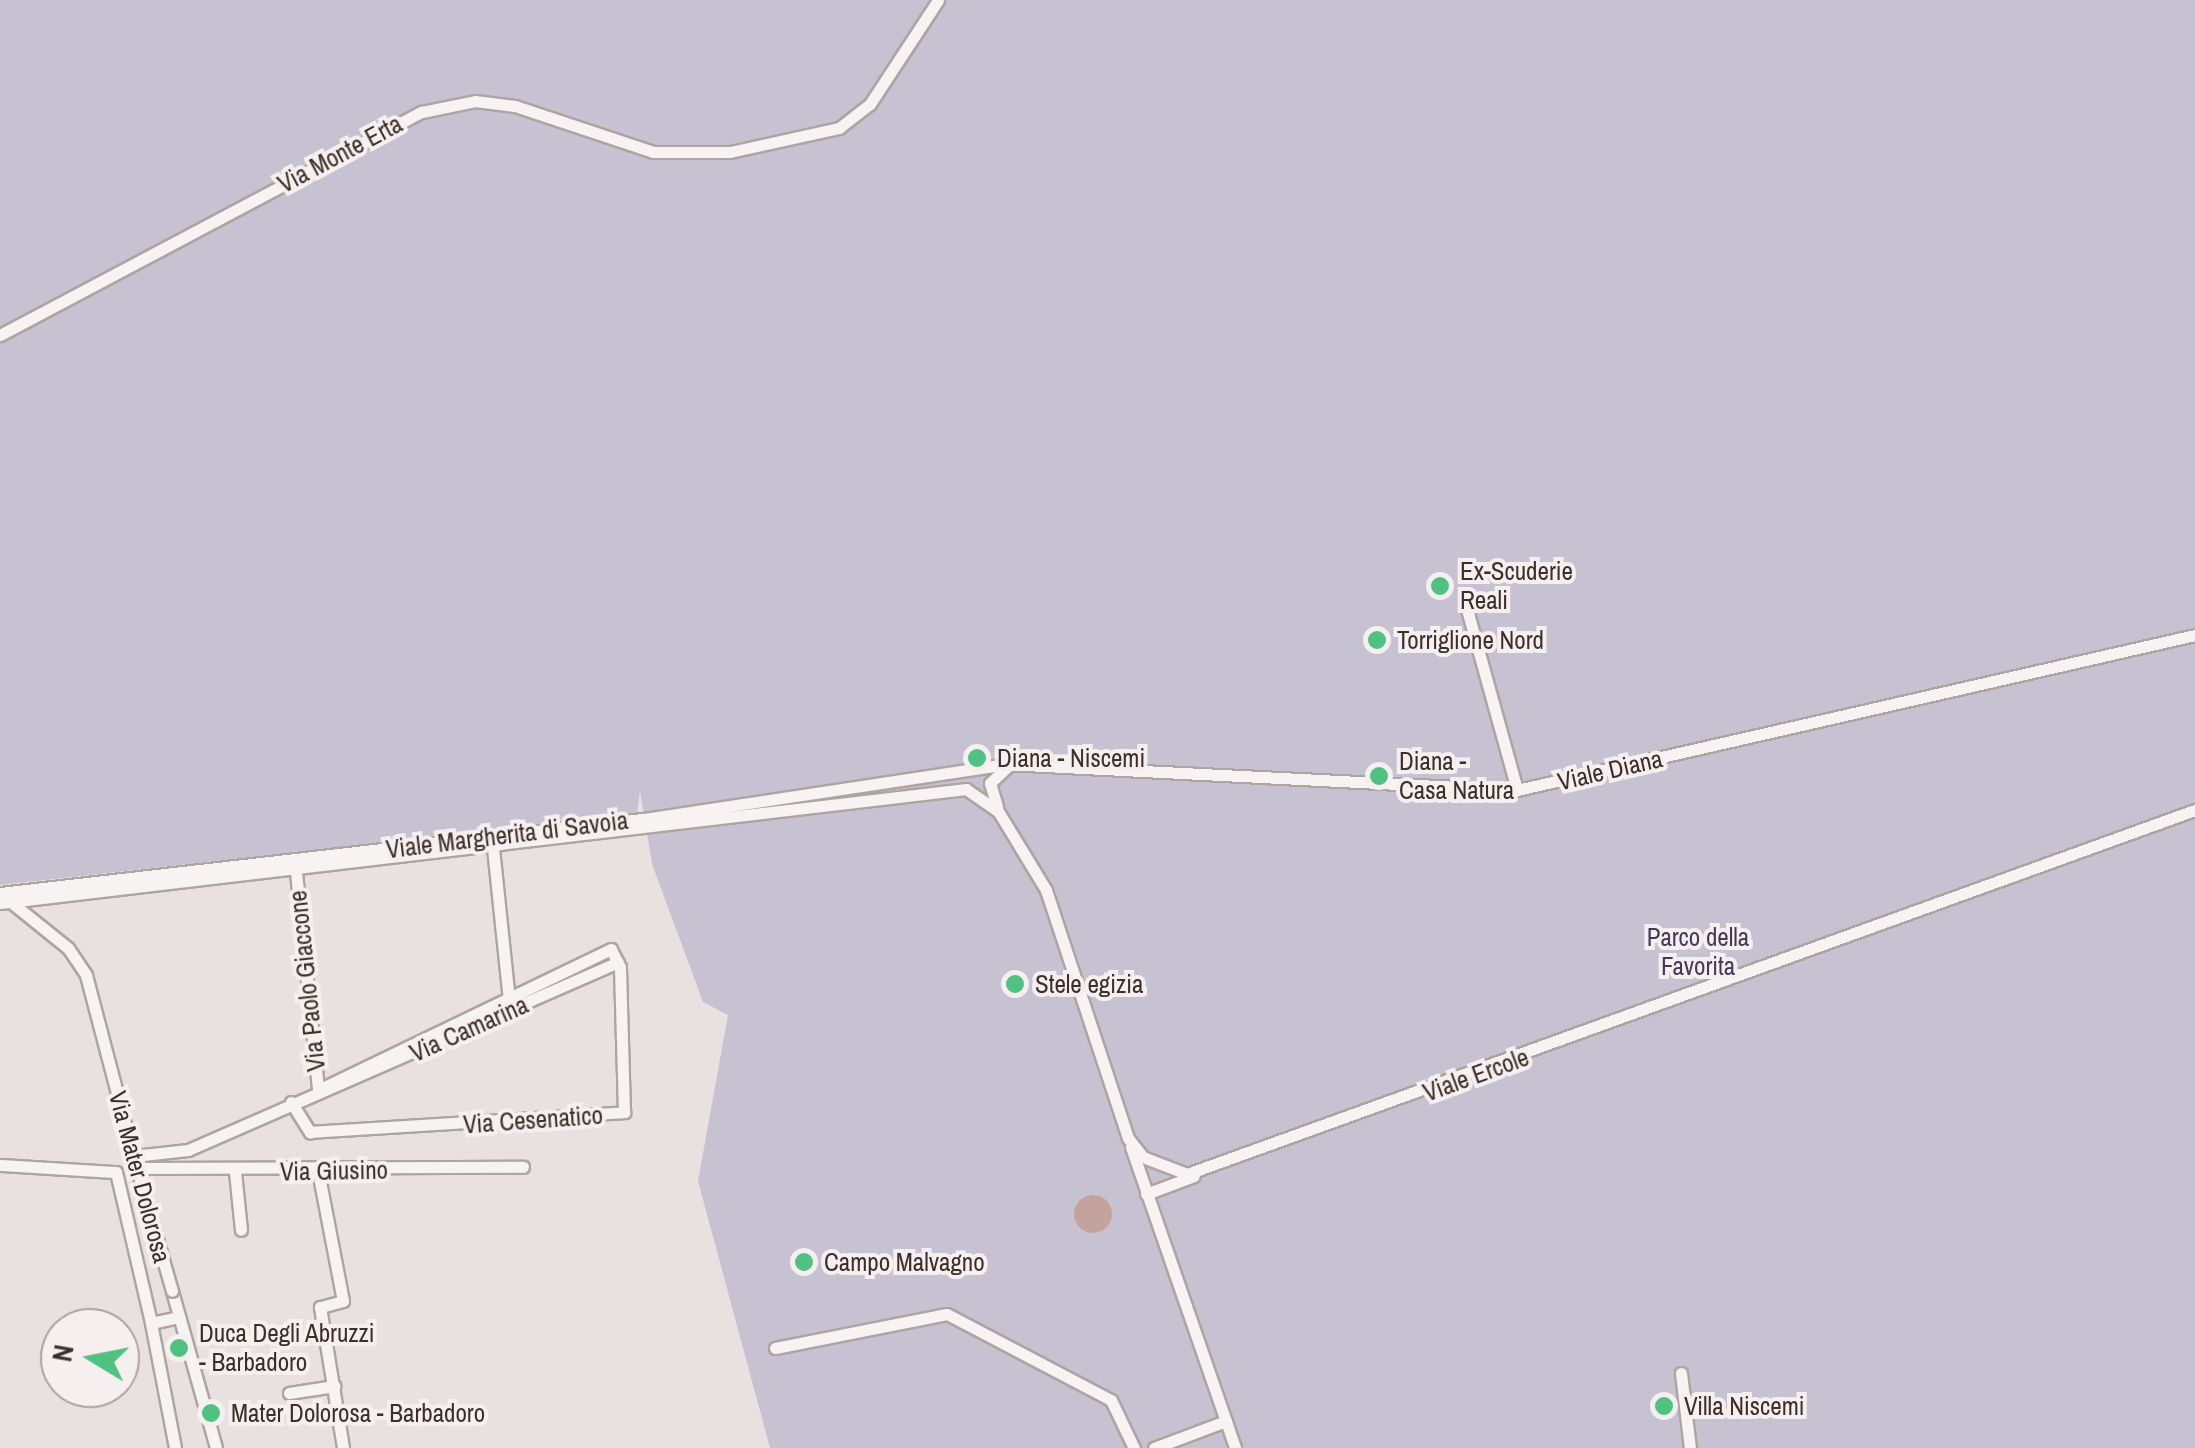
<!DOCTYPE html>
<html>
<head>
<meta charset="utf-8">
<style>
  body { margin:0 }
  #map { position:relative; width:2195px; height:1448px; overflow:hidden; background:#e8e1e0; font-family:"Archivo Narrow",sans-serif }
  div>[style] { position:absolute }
  .green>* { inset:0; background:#c7c2d1 }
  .water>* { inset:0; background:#c4a29e }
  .round { border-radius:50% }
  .roads { filter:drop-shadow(2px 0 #aea4a2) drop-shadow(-2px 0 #aea4a2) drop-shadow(0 2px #aea4a2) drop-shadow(0 -2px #aea4a2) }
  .minor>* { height:11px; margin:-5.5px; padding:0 5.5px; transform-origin:5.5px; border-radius:5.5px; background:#f6f3f2 }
  .bridges { filter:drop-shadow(2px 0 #aea4a2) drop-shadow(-2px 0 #aea4a2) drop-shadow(0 2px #aea4a2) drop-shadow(0 -2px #aea4a2) }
  .minor-bridge>* { height:11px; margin:-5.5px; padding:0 5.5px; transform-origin:5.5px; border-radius:5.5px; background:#f6f3f2 }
  .dots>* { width:28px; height:28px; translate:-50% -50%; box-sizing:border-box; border:5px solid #f5f0ef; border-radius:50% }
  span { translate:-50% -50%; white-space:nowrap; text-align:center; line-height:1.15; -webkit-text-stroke:8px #f5f0ef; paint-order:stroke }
  .street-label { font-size:25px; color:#3d2e2a }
  .poi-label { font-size:25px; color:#3d2e2a }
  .left { translate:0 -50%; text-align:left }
  .park-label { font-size:25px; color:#453958 }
  .north { position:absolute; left:40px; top:1308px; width:100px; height:100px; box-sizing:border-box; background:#f5f0ef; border:2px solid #aba2a0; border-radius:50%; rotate:280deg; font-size:28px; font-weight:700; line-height:40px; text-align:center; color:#3d2e2a }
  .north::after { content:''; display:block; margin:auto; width:35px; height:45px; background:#50c180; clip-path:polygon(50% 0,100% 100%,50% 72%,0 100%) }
</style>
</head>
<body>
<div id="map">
  <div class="green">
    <i style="clip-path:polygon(0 0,2195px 0,2195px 1448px,770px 1448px,698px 1181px,728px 1015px,703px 1002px,652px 864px,640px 791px,637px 814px,0 885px)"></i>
  </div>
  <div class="water">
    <i class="round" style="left:1074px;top:1195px;width:38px;height:38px"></i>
  </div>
  <div class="roads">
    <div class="minor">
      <i style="left:0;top:335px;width:477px;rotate:-27.9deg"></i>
      <i style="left:422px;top:112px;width:54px;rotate:-11.7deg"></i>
      <i style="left:475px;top:101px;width:40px;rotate:7.1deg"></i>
      <i style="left:515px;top:106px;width:145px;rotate:18.4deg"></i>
      <i style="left:653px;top:152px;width:77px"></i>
      <i style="left:730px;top:152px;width:112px;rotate:-12.4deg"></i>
      <i style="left:839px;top:128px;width:39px;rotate:-38deg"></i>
      <i style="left:870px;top:104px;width:124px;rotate:-56.8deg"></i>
      <i style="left:1465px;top:602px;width:195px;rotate:74.5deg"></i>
      <i style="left:997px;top:806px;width:24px;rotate:-107deg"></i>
      <i style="left:990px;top:783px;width:26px;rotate:-43deg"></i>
      <i style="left:493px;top:848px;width:154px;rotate:84deg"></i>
      <i style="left:296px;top:872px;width:219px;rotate:84.2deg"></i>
      <i style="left:0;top:893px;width:647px;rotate:-6.57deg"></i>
      <i style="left:643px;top:819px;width:366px;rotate:-8.6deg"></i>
      <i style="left:1005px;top:764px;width:513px;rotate:2.91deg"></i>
      <i style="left:1517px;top:790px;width:695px;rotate:-12.88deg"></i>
      <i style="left:7px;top:899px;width:78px;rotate:38.8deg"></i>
      <i style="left:68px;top:948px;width:32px;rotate:56deg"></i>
      <i style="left:86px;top:975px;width:193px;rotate:75.3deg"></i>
      <i style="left:0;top:903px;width:973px;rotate:-6.73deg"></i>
      <i style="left:966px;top:789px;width:39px;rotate:35deg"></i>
      <i style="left:998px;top:811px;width:92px;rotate:58.7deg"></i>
      <i style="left:1046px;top:890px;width:261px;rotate:71.7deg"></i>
      <i style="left:1128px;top:1138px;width:24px;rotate:52deg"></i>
      <i style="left:1143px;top:1157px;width:47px;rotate:21.1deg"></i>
      <i style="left:1187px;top:1174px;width:1072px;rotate:-19.86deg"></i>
      <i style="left:291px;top:1102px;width:36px;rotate:58deg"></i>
      <i style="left:310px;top:1132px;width:315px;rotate:-3.6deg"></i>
      <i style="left:624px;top:1112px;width:145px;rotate:-91.6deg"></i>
      <i style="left:620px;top:967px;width:20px;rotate:-117deg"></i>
      <i style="left:611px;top:949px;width:325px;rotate:154.3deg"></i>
      <i style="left:1131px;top:1147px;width:318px;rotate:70.9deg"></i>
      <i style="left:134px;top:1156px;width:54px;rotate:-6.3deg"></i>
      <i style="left:188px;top:1150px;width:469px;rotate:-23.6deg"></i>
      <i style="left:0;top:1165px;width:116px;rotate:3.5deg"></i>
      <i style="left:116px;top:1172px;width:155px;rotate:76.9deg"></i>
      <i style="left:151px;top:1323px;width:29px;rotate:-12deg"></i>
      <i style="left:146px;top:1168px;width:377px;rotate:-0.2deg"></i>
      <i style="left:318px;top:1171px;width:132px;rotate:79.1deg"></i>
      <i style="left:343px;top:1301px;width:24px;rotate:165deg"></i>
      <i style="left:320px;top:1307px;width:143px;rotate:80.7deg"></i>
      <i style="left:235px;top:1172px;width:58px;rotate:84.1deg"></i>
      <i style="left:1146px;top:1194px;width:51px;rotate:-20.6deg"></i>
      <i style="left:172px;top:1291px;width:163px;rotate:74.3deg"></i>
      <i style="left:151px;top:1323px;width:127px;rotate:79.1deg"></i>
      <i style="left:775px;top:1348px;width:175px;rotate:-11.2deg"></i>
      <i style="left:947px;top:1314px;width:185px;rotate:27.7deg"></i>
      <i style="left:1111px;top:1400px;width:53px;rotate:64.4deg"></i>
      <i style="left:1681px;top:1373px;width:76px;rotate:83.2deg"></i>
      <i style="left:289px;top:1393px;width:46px;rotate:-8.8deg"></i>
      <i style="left:1154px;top:1448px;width:77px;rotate:-20.6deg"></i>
    </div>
  </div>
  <div class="bridges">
    <div class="minor-bridge">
      <i style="left:135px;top:1162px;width:134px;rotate:74deg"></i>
    </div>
  </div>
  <div class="dots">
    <i style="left:1440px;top:586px;background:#50c180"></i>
    <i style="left:1377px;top:640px;background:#50c180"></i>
    <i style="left:977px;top:758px;background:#50c180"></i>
    <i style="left:1379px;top:776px;background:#50c180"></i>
    <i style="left:1015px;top:984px;background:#50c180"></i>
    <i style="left:804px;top:1262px;background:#50c180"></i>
    <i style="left:179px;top:1348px;background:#50c180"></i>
    <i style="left:1664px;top:1406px;background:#50c180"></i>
    <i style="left:211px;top:1413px;background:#50c180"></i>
  </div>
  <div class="street-label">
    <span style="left:340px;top:154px;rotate:-28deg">Via Monte Erta</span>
    <span style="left:1610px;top:770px;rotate:-13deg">Viale Diana</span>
    <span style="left:507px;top:835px;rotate:-7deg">Viale Margherita di Savoia</span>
    <span style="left:307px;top:981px;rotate:-96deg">Via Paolo Giaccone</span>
    <span style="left:469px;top:1029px;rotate:-24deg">Via Camarina</span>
    <span style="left:1476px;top:1075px;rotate:-20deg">Viale Ercole</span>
    <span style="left:533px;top:1120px;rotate:-4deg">Via Cesenatico</span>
    <span style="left:334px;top:1171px;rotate:-1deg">Via Giusino</span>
    <span style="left:140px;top:1177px;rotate:75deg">Via Mater Dolorosa</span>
  </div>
  <div class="poi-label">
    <span class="left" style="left:1460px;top:586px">Ex-Scuderie<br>Reali</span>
    <span class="left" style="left:1397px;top:640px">Torriglione Nord</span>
    <span class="left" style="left:997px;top:758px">Diana - Niscemi</span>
    <span class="left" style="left:1399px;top:776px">Diana -<br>Casa Natura</span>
    <span class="left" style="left:1035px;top:984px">Stele egizia</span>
    <span class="left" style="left:824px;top:1262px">Campo Malvagno</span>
    <span class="left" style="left:199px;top:1348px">Duca Degli Abruzzi<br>- Barbadoro</span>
    <span class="left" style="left:1684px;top:1406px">Villa Niscemi</span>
    <span class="left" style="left:231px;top:1413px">Mater Dolorosa - Barbadoro</span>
  </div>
  <div class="park-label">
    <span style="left:1698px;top:952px">Parco della<br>Favorita</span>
  </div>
  <div class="north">N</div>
</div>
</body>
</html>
